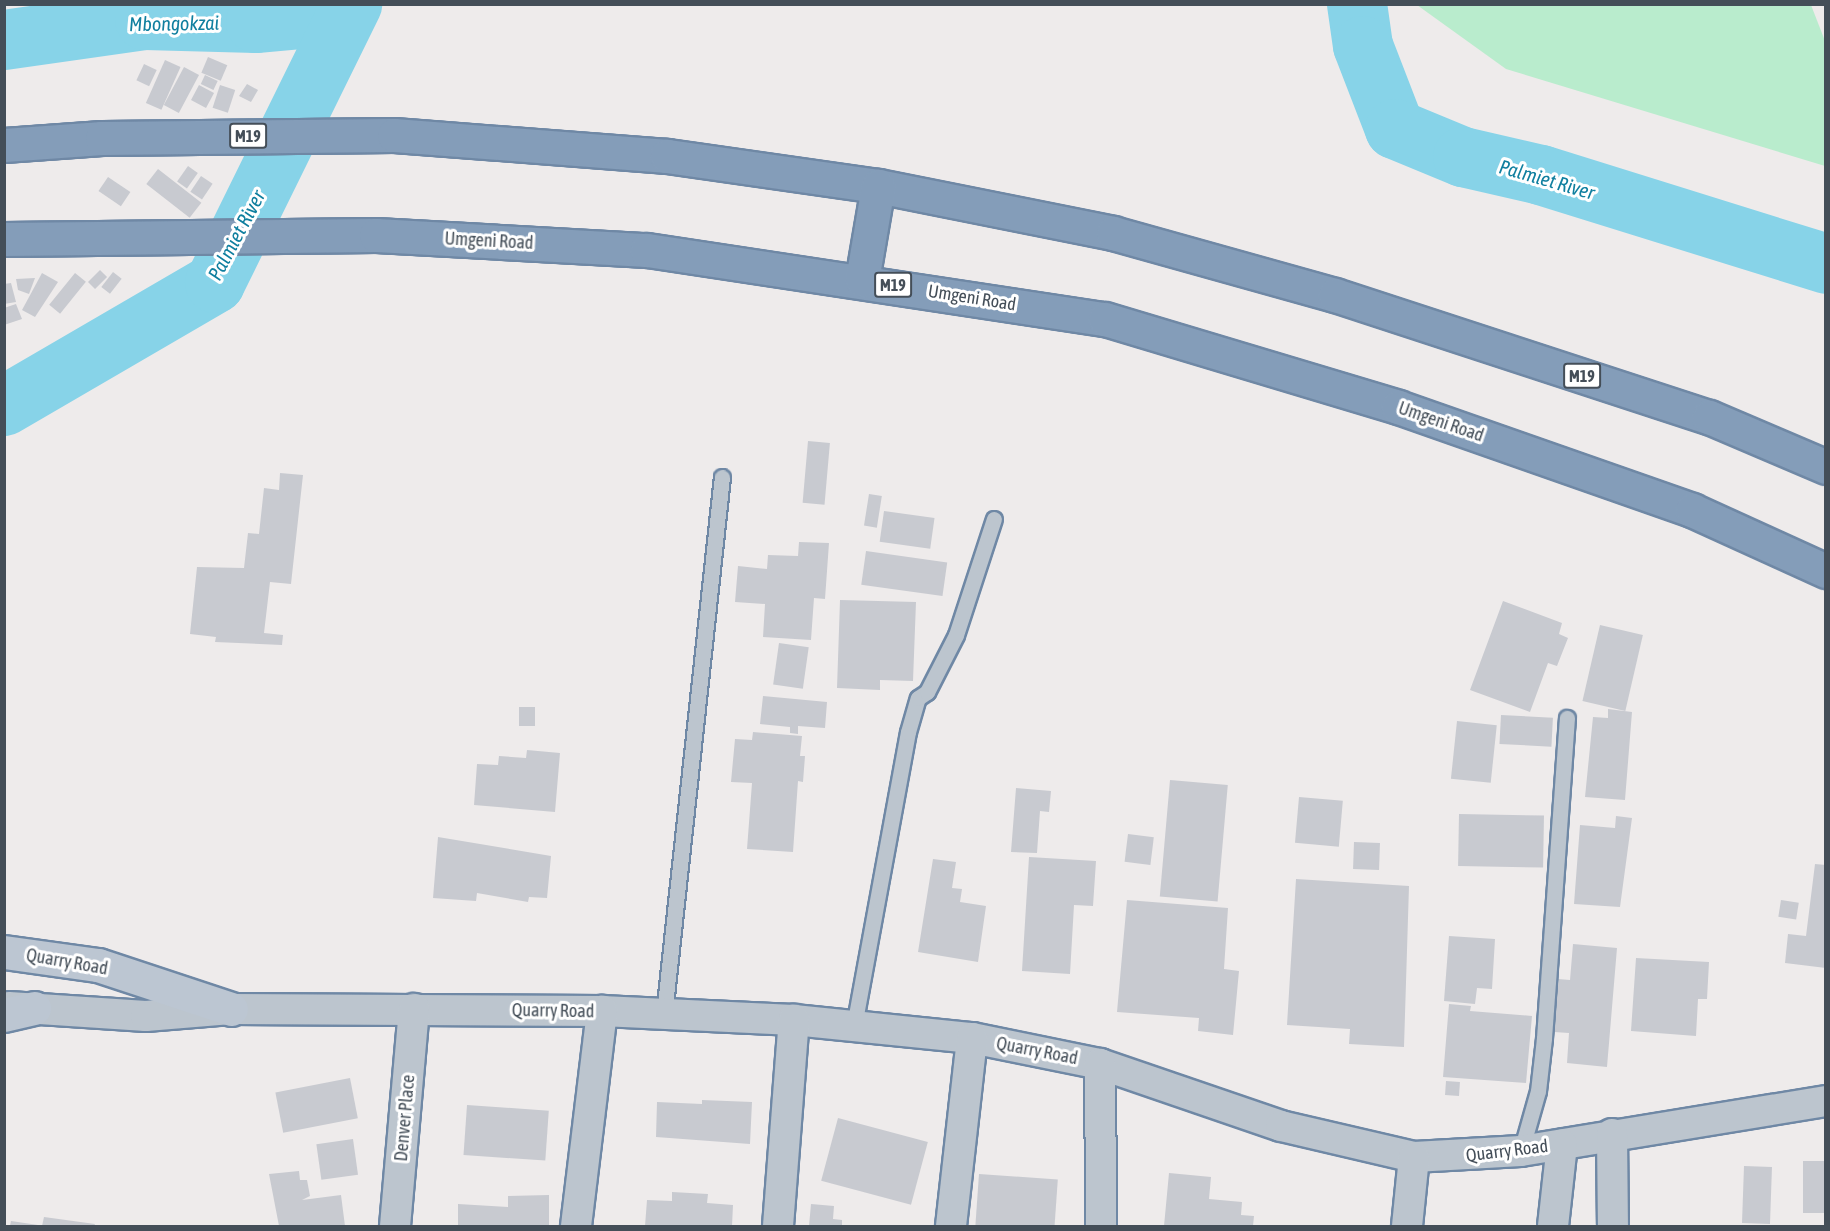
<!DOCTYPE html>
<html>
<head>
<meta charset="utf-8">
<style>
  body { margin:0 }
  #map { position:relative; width:1830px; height:1231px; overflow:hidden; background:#eeebeb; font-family:"Asap Condensed",sans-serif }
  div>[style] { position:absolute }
  .green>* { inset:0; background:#b9eccd }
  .river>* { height:60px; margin:-30px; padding:0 30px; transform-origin:30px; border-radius:30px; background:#87d3e8 }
  .building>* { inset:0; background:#c8cad0; transform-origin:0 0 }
  .roads { filter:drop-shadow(2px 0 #6f88a5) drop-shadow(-2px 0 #6f88a5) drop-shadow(0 2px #6f88a5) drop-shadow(0 -2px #6f88a5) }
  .lane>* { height:15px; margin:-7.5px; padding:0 7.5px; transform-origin:7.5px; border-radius:7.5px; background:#bcc5ce }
  .street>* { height:30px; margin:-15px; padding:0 15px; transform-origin:15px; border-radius:15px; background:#bcc5ce }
  .secondary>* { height:33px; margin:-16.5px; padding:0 16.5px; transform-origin:16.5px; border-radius:16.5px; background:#bcc6d2 }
  .highway>* { height:33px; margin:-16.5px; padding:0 16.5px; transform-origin:16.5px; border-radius:16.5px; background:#849db9 }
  span { translate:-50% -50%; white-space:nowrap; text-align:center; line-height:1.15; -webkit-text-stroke:6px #fff; paint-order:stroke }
  .shield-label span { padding:2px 4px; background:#fff; border:2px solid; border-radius:4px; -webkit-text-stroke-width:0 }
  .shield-label { font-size:16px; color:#444e58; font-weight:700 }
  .street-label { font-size:18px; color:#444e58 }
  .water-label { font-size:20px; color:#107f9f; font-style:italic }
  .frame { position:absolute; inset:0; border:6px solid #444e58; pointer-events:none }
</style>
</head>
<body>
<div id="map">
  <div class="green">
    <i style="clip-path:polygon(1417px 5px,1811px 5px,1825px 41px,1825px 166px,1506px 69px)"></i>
  </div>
  <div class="river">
    <i style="left:1357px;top:4px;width:42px;rotate:81.9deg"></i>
    <i style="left:1363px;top:46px;width:89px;rotate:68.9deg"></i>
    <i style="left:1395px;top:129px;width:74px;rotate:22.4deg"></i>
    <i style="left:1463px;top:157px;width:80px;rotate:13deg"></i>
    <i style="left:1541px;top:175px;width:299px;rotate:17.3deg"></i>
    <i style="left:4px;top:40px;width:142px;rotate:-8.1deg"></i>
    <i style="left:145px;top:20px;width:111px;rotate:1.5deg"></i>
    <i style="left:256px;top:23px;width:88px;rotate:-5.2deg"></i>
    <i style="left:4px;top:406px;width:244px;rotate:-30.2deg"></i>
    <i style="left:215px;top:283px;width:311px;rotate:-63.8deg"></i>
  </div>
  <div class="building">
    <i style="left:208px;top:57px;width:21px;height:17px;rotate:23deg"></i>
    <i style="left:165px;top:60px;width:17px;height:47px;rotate:24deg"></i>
    <i style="left:144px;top:64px;width:14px;height:18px;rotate:25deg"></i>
    <i style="left:184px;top:67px;width:17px;height:43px;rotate:28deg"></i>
    <i style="left:205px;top:75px;width:14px;height:10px;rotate:25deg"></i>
    <i style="clip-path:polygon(247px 84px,258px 90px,251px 102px,239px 96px)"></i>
    <i style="left:199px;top:85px;width:17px;height:17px;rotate:28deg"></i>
    <i style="left:220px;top:85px;width:16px;height:24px;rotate:18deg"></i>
    <i style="left:188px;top:166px;width:12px;height:19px;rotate:35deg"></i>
    <i style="left:158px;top:169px;width:55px;height:19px;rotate:38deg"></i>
    <i style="left:201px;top:176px;width:14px;height:19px;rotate:34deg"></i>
    <i style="left:108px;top:177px;width:27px;height:17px;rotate:34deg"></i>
    <i style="left:100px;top:270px;width:10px;height:17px;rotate:45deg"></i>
    <i style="left:113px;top:272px;width:11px;height:19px;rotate:38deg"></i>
    <i style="clip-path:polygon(42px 273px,58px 282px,35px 317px,22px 310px)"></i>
    <i style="left:75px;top:273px;width:14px;height:41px;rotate:39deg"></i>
    <i style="clip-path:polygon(35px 278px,29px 294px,18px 290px,16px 279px)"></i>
    <i style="clip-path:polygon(11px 283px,16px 302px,4px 304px,4px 284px)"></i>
    <i style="clip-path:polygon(16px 304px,22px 319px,4px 325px,4px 308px)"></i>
    <i style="left:808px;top:441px;width:22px;height:62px;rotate:5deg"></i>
    <i style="clip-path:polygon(280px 473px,303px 475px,291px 584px,270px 582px,264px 633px,283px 635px,282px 645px,215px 642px,216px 637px,190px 634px,197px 567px,244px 568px,248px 533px,259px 534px,264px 488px,279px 490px)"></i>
    <i style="left:869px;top:494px;width:13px;height:32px;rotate:9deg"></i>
    <i style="left:884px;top:511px;width:51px;height:31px;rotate:8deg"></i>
    <i style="clip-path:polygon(799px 542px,829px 543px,825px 599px,814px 598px,811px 640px,763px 637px,765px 604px,735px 602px,738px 566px,767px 569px,768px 555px,798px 556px)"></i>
    <i style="left:866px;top:551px;width:82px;height:34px;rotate:8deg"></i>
    <i style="clip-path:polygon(840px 600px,916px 602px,913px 681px,880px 680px,880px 690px,837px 688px)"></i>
    <i style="clip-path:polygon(1503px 601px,1562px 623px,1559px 634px,1568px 638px,1557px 666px,1548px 663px,1530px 712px,1470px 690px)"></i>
    <i style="left:1600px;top:625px;width:44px;height:78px;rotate:13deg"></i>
    <i style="left:779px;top:643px;width:30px;height:42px;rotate:8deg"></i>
    <i style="clip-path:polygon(763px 696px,827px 702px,825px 728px,798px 726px,798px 734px,790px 733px,790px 727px,760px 724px)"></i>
    <i style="left:519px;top:707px;width:16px;height:19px"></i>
    <i style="clip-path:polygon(1608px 709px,1632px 712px,1625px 800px,1585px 797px,1593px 717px,1608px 718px)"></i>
    <i style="left:1501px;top:715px;width:52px;height:29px;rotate:3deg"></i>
    <i style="left:1457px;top:721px;width:40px;height:58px;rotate:6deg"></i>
    <i style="clip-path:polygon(753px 732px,802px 736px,800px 756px,805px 756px,803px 782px,798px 781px,793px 852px,747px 849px,752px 783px,731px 782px,735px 739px,752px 740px)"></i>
    <i style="clip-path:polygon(527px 750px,560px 753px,555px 812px,474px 805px,477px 764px,498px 765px,499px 756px,526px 758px)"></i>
    <i style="left:1170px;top:780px;width:58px;height:117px;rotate:5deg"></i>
    <i style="clip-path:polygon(1016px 788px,1051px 791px,1049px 812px,1040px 811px,1037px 853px,1011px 852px)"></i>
    <i style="left:1299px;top:797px;width:44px;height:46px;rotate:5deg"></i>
    <i style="left:1459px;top:814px;width:85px;height:52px;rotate:1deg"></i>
    <i style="clip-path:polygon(1616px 816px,1632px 818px,1620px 907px,1574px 904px,1580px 825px,1615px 828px)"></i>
    <i style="left:1128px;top:834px;width:26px;height:28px;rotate:7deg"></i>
    <i style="clip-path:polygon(438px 837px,551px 856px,547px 898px,529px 897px,528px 902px,477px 893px,476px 901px,433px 898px)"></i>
    <i style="left:1354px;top:842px;width:26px;height:27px;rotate:2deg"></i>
    <i style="clip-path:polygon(1029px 857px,1096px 861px,1093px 906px,1074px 905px,1070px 974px,1022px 971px)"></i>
    <i style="clip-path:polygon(933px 859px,956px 862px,952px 888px,962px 889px,960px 902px,986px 906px,978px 962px,918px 952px)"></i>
    <i style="clip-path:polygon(1815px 864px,1826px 865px,1826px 968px,1785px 963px,1788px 934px,1806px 936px)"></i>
    <i style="clip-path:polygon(1296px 879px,1409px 886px,1404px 1047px,1349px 1044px,1350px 1029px,1287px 1025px)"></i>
    <i style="clip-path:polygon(1127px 900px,1228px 908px,1224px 969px,1239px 971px,1233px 1035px,1198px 1031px,1199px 1018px,1117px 1012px)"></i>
    <i style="left:1781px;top:900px;width:18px;height:17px;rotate:9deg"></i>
    <i style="clip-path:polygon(1449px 936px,1495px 939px,1492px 989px,1477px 988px,1475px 1004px,1444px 1001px)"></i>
    <i style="clip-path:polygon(1573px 944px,1617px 948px,1607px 1067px,1567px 1063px,1569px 1033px,1554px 1032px,1558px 979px,1570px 980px)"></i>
    <i style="clip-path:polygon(1636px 958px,1709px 962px,1707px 999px,1698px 999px,1696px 1036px,1631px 1031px)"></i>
    <i style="clip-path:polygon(1449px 1004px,1471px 1006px,1470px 1011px,1532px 1016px,1526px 1083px,1443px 1077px)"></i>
    <i style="left:350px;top:1078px;width:41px;height:76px;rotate:79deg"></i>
    <i style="left:1446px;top:1081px;width:14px;height:14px;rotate:4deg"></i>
    <i style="clip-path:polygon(702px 1100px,752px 1102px,750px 1144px,656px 1137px,657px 1102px,702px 1104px)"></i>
    <i style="left:467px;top:1105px;width:82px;height:50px;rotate:4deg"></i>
    <i style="left:838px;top:1118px;width:93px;height:65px;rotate:15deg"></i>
    <i style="left:353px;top:1139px;width:36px;height:37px;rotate:82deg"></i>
    <i style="left:1826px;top:1161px;width:52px;height:23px;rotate:90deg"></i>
    <i style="left:1744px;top:1166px;width:28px;height:57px;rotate:2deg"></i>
    <i style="clip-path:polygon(299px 1171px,300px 1180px,307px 1180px,310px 1196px,302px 1200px,341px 1195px,345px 1226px,279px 1226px,269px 1174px)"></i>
    <i style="clip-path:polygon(1169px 1173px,1211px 1177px,1209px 1199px,1242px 1202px,1241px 1215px,1254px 1216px,1253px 1226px,1164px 1226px)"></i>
    <i style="left:979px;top:1174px;width:79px;height:52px;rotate:4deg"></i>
    <i style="clip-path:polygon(672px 1192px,708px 1194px,707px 1203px,733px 1205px,732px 1226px,645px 1226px,647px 1200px,672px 1201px)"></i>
    <i style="clip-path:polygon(549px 1195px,549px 1226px,458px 1226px,458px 1204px,508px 1207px,508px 1196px)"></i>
    <i style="clip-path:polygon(811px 1204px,834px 1206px,833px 1219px,842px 1220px,842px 1226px,809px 1226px)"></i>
    <i style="clip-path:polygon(44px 1217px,95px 1224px,94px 1226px,42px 1226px)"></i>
    <i style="clip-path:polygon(11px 1221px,38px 1225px,38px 1226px,10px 1226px)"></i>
  </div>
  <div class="roads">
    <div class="lane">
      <i style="left:664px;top:1014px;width:540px;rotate:-83.84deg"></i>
      <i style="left:854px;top:1026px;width:299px;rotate:-79.6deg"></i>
      <i style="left:908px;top:732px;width:35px;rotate:-74deg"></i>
      <i style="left:918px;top:698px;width:11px;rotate:-34deg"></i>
      <i style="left:927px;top:692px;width:64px;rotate:-63deg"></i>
      <i style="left:956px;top:635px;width:122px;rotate:-71.9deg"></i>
      <i style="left:1521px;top:1151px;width:62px;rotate:-74.2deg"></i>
      <i style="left:1538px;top:1091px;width:53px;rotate:-83.5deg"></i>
      <i style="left:1544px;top:1038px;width:321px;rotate:-85.9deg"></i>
    </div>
    <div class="street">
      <i style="left:9px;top:1007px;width:137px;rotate:3.8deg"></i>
      <i style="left:146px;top:1016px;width:85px;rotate:-4.7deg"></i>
      <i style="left:231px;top:1009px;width:371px;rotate:0.3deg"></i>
      <i style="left:602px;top:1011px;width:192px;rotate:2.7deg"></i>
      <i style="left:794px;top:1020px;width:179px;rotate:5.8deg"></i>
      <i style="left:972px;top:1038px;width:131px;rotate:11.5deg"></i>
      <i style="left:1100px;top:1064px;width:191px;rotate:18.9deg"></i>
      <i style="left:1281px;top:1126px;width:137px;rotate:13.1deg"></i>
      <i style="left:1414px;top:1157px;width:107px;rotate:-3.2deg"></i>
      <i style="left:1521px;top:1151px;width:309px;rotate:-9.3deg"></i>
      <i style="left:1100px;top:1064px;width:162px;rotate:89.6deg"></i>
      <i style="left:1612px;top:1134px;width:92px;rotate:89.4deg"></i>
      <i style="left:395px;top:1226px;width:218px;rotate:-85deg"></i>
      <i style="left:576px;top:1226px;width:217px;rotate:-83.1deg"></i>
      <i style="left:778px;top:1226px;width:207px;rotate:-85.6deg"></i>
      <i style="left:951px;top:1226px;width:189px;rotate:-83.6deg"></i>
      <i style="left:1407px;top:1226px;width:69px;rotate:-84.2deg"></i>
      <i style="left:1553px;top:1226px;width:82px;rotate:-83.7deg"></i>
    </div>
    <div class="secondary">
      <i style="left:4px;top:952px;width:95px;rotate:7.9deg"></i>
      <i style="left:98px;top:965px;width:140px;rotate:18.3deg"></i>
      <i style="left:4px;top:1015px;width:31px;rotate:-13deg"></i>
    </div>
    <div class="highway">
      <i style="left:4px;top:145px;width:98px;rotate:-4.1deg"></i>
      <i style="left:102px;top:138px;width:292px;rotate:-0.6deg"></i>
      <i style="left:394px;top:135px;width:274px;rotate:4.4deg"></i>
      <i style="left:667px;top:156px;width:213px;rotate:8.1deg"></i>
      <i style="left:878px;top:186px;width:240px;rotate:11.3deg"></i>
      <i style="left:1113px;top:233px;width:230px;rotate:15.6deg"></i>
      <i style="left:1335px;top:295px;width:393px;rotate:18.1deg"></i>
      <i style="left:1709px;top:417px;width:127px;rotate:23.1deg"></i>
      <i style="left:4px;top:239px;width:372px;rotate:-0.6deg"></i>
      <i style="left:376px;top:235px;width:271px;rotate:3.2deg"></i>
      <i style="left:647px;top:250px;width:463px;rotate:8.6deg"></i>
      <i style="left:1105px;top:319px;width:306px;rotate:16.7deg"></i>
      <i style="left:1398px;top:407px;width:312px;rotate:19.3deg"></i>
      <i style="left:1692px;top:510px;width:147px;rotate:24.5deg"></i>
      <i style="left:862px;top:280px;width:95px;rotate:-80.3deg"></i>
    </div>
  </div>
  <div class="shield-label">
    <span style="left:248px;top:136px">M19</span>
    <span style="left:893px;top:285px">M19</span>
    <span style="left:1582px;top:376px">M19</span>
  </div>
  <div class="street-label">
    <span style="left:489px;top:241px;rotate:3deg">Umgeni Road</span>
    <span style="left:972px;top:298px;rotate:9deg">Umgeni Road</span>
    <span style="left:1441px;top:422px;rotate:19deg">Umgeni Road</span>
    <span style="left:67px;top:962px;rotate:10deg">Quarry Road</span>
    <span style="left:553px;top:1011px;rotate:1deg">Quarry Road</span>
    <span style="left:1037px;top:1051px;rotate:11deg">Quarry Road</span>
    <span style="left:405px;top:1118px;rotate:-85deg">Denver Place</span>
    <span style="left:1507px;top:1151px;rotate:-7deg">Quarry Road</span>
  </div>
  <div class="water-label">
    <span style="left:174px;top:23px;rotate:-1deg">Mbongokzai</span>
    <span style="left:1547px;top:179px;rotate:16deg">Palmiet River</span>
    <span style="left:236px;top:235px;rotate:-62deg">Palmiet River</span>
  </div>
  <div class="frame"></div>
</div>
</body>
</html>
